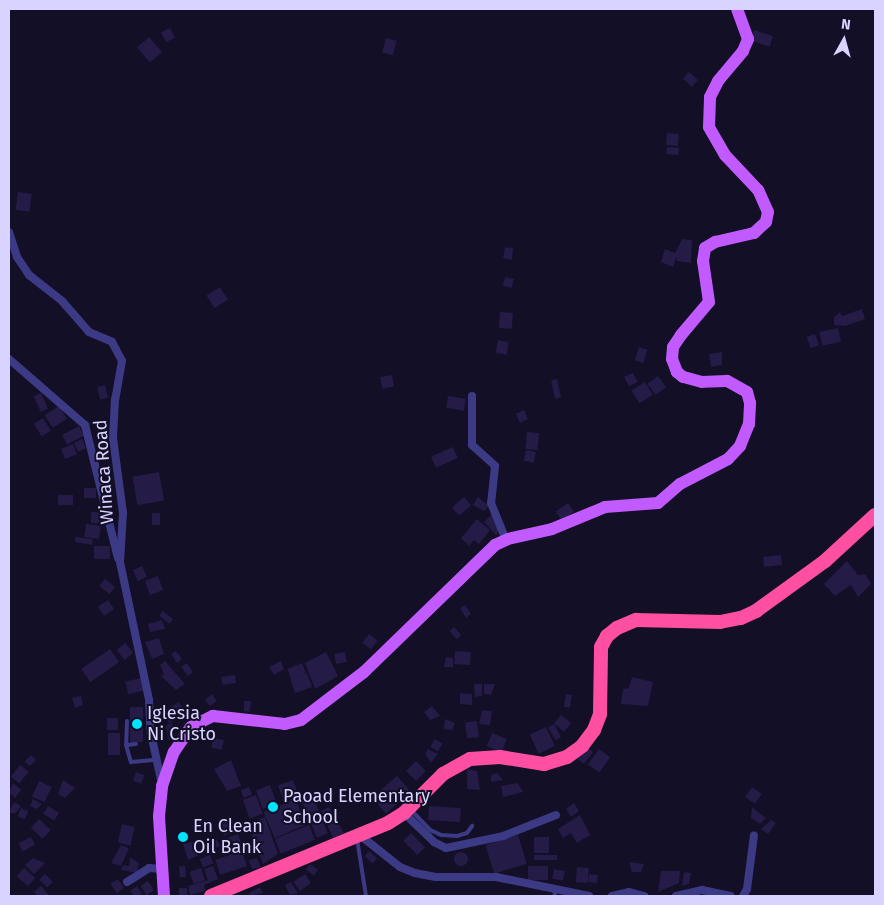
<!DOCTYPE html>
<html>
<head>
<meta charset="utf-8">
<style>
  body { margin:0 }
  #map { position:relative; width:884px; height:905px; overflow:hidden; background:#130f26; font-family:"Fira Sans",sans-serif }
  div>[style] { position:absolute }
  .building>* { inset:0; background:#241b47; transform-origin:0 0 }
  .round { border-radius:50% }
  .lane>* { height:4px; margin:-2px; padding:0 2px; transform-origin:2px; border-radius:2px; background:#3d3a85 }
  .street>* { height:8px; margin:-4px; padding:0 4px; transform-origin:4px; border-radius:4px; background:#3d3a85 }
  .primary>* { height:12px; margin:-6px; padding:0 6px; transform-origin:6px; border-radius:6px; background:#c25bff }
  .highway>* { height:14px; margin:-7px; padding:0 7px; transform-origin:7px; border-radius:7px; background:#ff4fa3 }
  .dots>* { width:14px; height:14px; translate:-50% -50%; box-sizing:border-box; border:2px solid #130f26; border-radius:50% }
  span { translate:-50% -50%; white-space:nowrap; text-align:center; line-height:1.15; -webkit-text-stroke:4px #130f26; paint-order:stroke }
  .street-label { font-size:18px; color:#d9d4ff }
  .poi-label { font-size:18px; color:#d9d4ff }
  .left { translate:0 -50%; text-align:left }
  .frame { position:absolute; inset:0; border:10px solid #d9d4ff; pointer-events:none }
  .north { position:absolute; left:819px; top:15px; width:50px; height:50px; -webkit-text-stroke:4px #130f26; paint-order:stroke; rotate:7deg; font-size:14px; font-weight:700; line-height:20px; text-align:center; color:#d9d4ff }
  .north::after { content:''; display:block; margin:auto; width:18px; height:22px; background:#d9d4ff; clip-path:polygon(50% 0,100% 100%,50% 72%,0 100%) }
</style>
</head>
<body>
<div id="map">
  <div class="building">
    <i style="left:170px;top:28px;width:11px;height:10px;rotate:63deg"></i>
    <i style="left:754px;top:30px;width:20px;height:11px;rotate:18deg"></i>
    <i style="left:149px;top:37px;width:20px;height:16px;rotate:49deg"></i>
    <i style="left:386px;top:38px;width:11px;height:15px;rotate:15deg"></i>
    <i style="left:689px;top:72px;width:12px;height:9px;rotate:42deg"></i>
    <i style="left:667px;top:133px;width:12px;height:12px;rotate:5deg"></i>
    <i style="left:667px;top:147px;width:12px;height:7px;rotate:5deg"></i>
    <i style="left:18px;top:192px;width:14px;height:18px;rotate:8deg"></i>
    <i style="clip-path:polygon(682px 239px,692px 240px,691px 263px,677px 261px,676px 257px,673px 267px,661px 262px,665px 249px,675px 253px)"></i>
    <i style="clip-path:polygon(505px 247px,513px 248px,512px 260px,503px 258px)"></i>
    <i style="left:505px;top:277px;width:9px;height:9px;rotate:13deg"></i>
    <i style="left:220px;top:287px;width:15px;height:16px;rotate:58deg"></i>
    <i style="clip-path:polygon(862px 309px,865px 319px,845px 326px,834px 325px,834px 317px,840px 312px,842px 316px)"></i>
    <i style="left:500px;top:312px;width:13px;height:16px;rotate:4deg"></i>
    <i style="left:838px;top:328px;width:14px;height:19px;rotate:78deg"></i>
    <i style="left:815px;top:334px;width:12px;height:9px;rotate:70deg"></i>
    <i style="left:498px;top:340px;width:11px;height:13px;rotate:10deg"></i>
    <i style="left:639px;top:347px;width:9px;height:14px;rotate:18deg"></i>
    <i style="clip-path:polygon(722px 352px,722px 365px,711px 367px,709px 354px)"></i>
    <i style="clip-path:polygon(633px 373px,638px 382px,629px 386px,624px 377px)"></i>
    <i style="left:392px;top:375px;width:12px;height:12px;rotate:81deg"></i>
    <i style="left:658px;top:376px;width:14px;height:13px;rotate:54deg"></i>
    <i style="left:557px;top:379px;width:19px;height:6px;rotate:78deg"></i>
    <i style="left:645px;top:382px;width:15px;height:16px;rotate:58deg"></i>
    <i style="left:105px;top:385px;width:13px;height:8px;rotate:77deg"></i>
    <i style="left:41px;top:393px;width:17px;height:8px;rotate:66deg"></i>
    <i style="left:448px;top:396px;width:18px;height:12px;rotate:9deg"></i>
    <i style="left:59px;top:406px;width:15px;height:17px;rotate:58deg"></i>
    <i style="left:524px;top:410px;width:10px;height:9px;rotate:66deg"></i>
    <i style="left:43px;top:418px;width:15px;height:11px;rotate:58deg"></i>
    <i style="clip-path:polygon(97px 423px,103px 423px,104px 435px,97px 435px)"></i>
    <i style="left:79px;top:426px;width:11px;height:19px;rotate:63deg"></i>
    <i style="left:527px;top:432px;width:12px;height:17px;rotate:5deg"></i>
    <i style="left:82px;top:439px;width:10px;height:9px;rotate:66deg"></i>
    <i style="left:73px;top:444px;width:11px;height:13px;rotate:68deg"></i>
    <i style="left:453px;top:447px;width:12px;height:24px;rotate:66deg"></i>
    <i style="left:526px;top:450px;width:10px;height:11px;rotate:11deg"></i>
    <i style="left:159px;top:472px;width:29px;height:27px;rotate:80deg"></i>
    <i style="left:84px;top:488px;width:12px;height:10px"></i>
    <i style="left:58px;top:495px;width:15px;height:10px"></i>
    <i style="left:464px;top:497px;width:11px;height:16px;rotate:49deg"></i>
    <i style="clip-path:polygon(478px 497px,489px 506px,484px 511px,473px 505px)"></i>
    <i style="left:568px;top:503px;width:11px;height:15px;rotate:56deg"></i>
    <i style="left:91px;top:512px;width:16px;height:11px"></i>
    <i style="left:152px;top:513px;width:8px;height:12px"></i>
    <i style="clip-path:polygon(492px 514px,505px 525px,496px 535px,484px 522px)"></i>
    <i style="clip-path:polygon(477px 519px,490px 530px,479px 544px,474px 540px,469px 546px,461px 538px)"></i>
    <i style="left:86px;top:524px;width:15px;height:13px;rotate:8deg"></i>
    <i style="clip-path:polygon(75px 537px,93px 539px,92px 545px,75px 542px)"></i>
    <i style="left:94px;top:546px;width:16px;height:13px"></i>
    <i style="left:781px;top:555px;width:10px;height:18px;rotate:84deg"></i>
    <i style="clip-path:polygon(847px 561px,858px 575px,865px 574px,871px 584px,858px 597px,851px 585px,835px 596px,824px 584px)"></i>
    <i style="left:142px;top:566px;width:12px;height:10px;rotate:66deg"></i>
    <i style="left:158px;top:576px;width:15px;height:14px;rotate:70deg"></i>
    <i style="left:105px;top:579px;width:13px;height:9px;rotate:39deg"></i>
    <i style="left:108px;top:600px;width:11px;height:12px;rotate:56deg"></i>
    <i style="clip-path:polygon(465px 605px,471px 614px,466px 618px,460px 608px)"></i>
    <i style="left:163px;top:611px;width:13px;height:6px;rotate:39deg"></i>
    <i style="clip-path:polygon(162px 620px,165px 629px,150px 632px,148px 624px)"></i>
    <i style="left:454px;top:627px;width:11px;height:6px;rotate:49deg"></i>
    <i style="left:369px;top:634px;width:11px;height:11px;rotate:38deg"></i>
    <i style="clip-path:polygon(159px 638px,164px 654px,152px 659px,145px 642px)"></i>
    <i style="left:125px;top:643px;width:13px;height:11px;rotate:51deg"></i>
    <i style="left:110px;top:649px;width:16px;height:35px;rotate:55deg"></i>
    <i style="clip-path:polygon(176px 651px,182px 659px,177px 663px,171px 654px)"></i>
    <i style="left:455px;top:651px;width:16px;height:13px;rotate:4deg"></i>
    <i style="clip-path:polygon(326px 652px,338px 676px,315px 689px,305px 663px)"></i>
    <i style="left:345px;top:652px;width:10px;height:11px;rotate:79deg"></i>
    <i style="clip-path:polygon(446px 657px,453px 658px,453px 667px,444px 667px)"></i>
    <i style="clip-path:polygon(165px 661px,185px 684px,176px 690px,161px 676px,164px 674px,160px 665px)"></i>
    <i style="clip-path:polygon(281px 661px,284px 669px,274px 675px,269px 667px)"></i>
    <i style="clip-path:polygon(187px 663px,193px 672px,188px 676px,181px 667px)"></i>
    <i style="left:302px;top:663px;width:11px;height:16px;rotate:68deg"></i>
    <i style="left:307px;top:673px;width:15px;height:18px;rotate:70deg"></i>
    <i style="left:235px;top:675px;width:8px;height:14px;rotate:83deg"></i>
    <i style="clip-path:polygon(632px 677px,653px 682px,648px 706px,621px 704px,623px 689px,629px 688px)"></i>
    <i style="left:141px;top:678px;width:13px;height:16px;rotate:77deg"></i>
    <i style="clip-path:polygon(474px 684px,482px 684px,482px 696px,475px 697px)"></i>
    <i style="clip-path:polygon(484px 684px,495px 684px,491px 695px,484px 694px)"></i>
    <i style="clip-path:polygon(460px 693px,472px 694px,472px 705px,460px 704px)"></i>
    <i style="clip-path:polygon(212px 694px,217px 701px,210px 706px,205px 700px)"></i>
    <i style="left:566px;top:694px;width:6px;height:13px;rotate:9deg"></i>
    <i style="clip-path:polygon(81px 696px,83px 705px,75px 708px,72px 698px)"></i>
    <i style="clip-path:polygon(244px 701px,251px 701px,250px 712px,244px 711px)"></i>
    <i style="left:179px;top:702px;width:14px;height:19px;rotate:60deg"></i>
    <i style="clip-path:polygon(432px 706px,440px 716px,430px 720px,424px 712px)"></i>
    <i style="left:130px;top:707px;width:13px;height:35px"></i>
    <i style="clip-path:polygon(482px 710px,492px 711px,490px 725px,479px 724px)"></i>
    <i style="left:561px;top:715px;width:13px;height:11px;rotate:39deg"></i>
    <i style="left:107px;top:718px;width:11px;height:12px"></i>
    <i style="clip-path:polygon(445px 719px,455px 723px,452px 730px,444px 729px)"></i>
    <i style="left:477px;top:721px;width:16px;height:12px;rotate:83deg"></i>
    <i style="left:172px;top:724px;width:15px;height:6px;rotate:82deg"></i>
    <i style="clip-path:polygon(554px 724px,561px 737px,556px 740px,548px 728px)"></i>
    <i style="left:546px;top:727px;width:21px;height:18px;rotate:65deg"></i>
    <i style="left:108px;top:733px;width:12px;height:22px"></i>
    <i style="left:492px;top:733px;width:16px;height:14px;rotate:22deg"></i>
    <i style="left:213px;top:738px;width:11px;height:10px;rotate:10deg"></i>
    <i style="left:435px;top:739px;width:9px;height:9px;rotate:32deg"></i>
    <i style="left:587px;top:747px;width:8px;height:15px;rotate:40deg"></i>
    <i style="clip-path:polygon(428px 749px,438px 754px,431px 763px,425px 754px)"></i>
    <i style="left:599px;top:749px;width:14px;height:19px;rotate:36deg"></i>
    <i style="left:31px;top:755px;width:7px;height:9px;rotate:45deg"></i>
    <i style="clip-path:polygon(231px 760px,241px 786px,227px 791px,214px 769px)"></i>
    <i style="left:416px;top:761px;width:14px;height:14px;rotate:45deg"></i>
    <i style="left:20px;top:765px;width:11px;height:15px;rotate:38deg"></i>
    <i style="clip-path:polygon(467px 769px,477px 771px,480px 790px,467px 789px)"></i>
    <i style="left:136px;top:772px;width:9px;height:9px;rotate:21deg"></i>
    <i style="clip-path:polygon(497px 773px,503px 780px,491px 782px,491px 775px)"></i>
    <i style="left:397px;top:776px;width:21px;height:33px;rotate:49deg"></i>
    <i style="clip-path:polygon(63px 780px,75px 788px,65px 798px,58px 794px)"></i>
    <i style="left:293px;top:780px;width:15px;height:16px;rotate:70deg"></i>
    <i style="left:39px;top:781px;width:14px;height:17px;rotate:25deg"></i>
    <i style="clip-path:polygon(13px 783px,21px 790px,15px 798px,9px 792px)"></i>
    <i style="clip-path:polygon(518px 783px,523px 792px,503px 797px,501px 786px)"></i>
    <i style="left:270px;top:785px;width:20px;height:15px;rotate:70deg"></i>
    <i style="left:249px;top:787px;width:8px;height:9px;rotate:67deg"></i>
    <i style="left:752px;top:787px;width:12px;height:12px;rotate:35deg"></i>
    <i style="clip-path:polygon(310px 790px,313px 798px,303px 801px,301px 794px)"></i>
    <i style="left:256px;top:795px;width:20px;height:14px;rotate:70deg"></i>
    <i style="clip-path:polygon(33px 799px,42px 804px,37px 809px,30px 806px)"></i>
    <i style="left:295px;top:799px;width:28px;height:34px;rotate:67deg"></i>
    <i style="left:314px;top:799px;width:37px;height:12px;rotate:68deg"></i>
    <i style="clip-path:polygon(14px 802px,21px 806px,15px 814px,9px 812px)"></i>
    <i style="clip-path:polygon(574px 803px,579px 811px,571px 817px,566px 809px)"></i>
    <i style="left:48px;top:806px;width:13px;height:9px;rotate:32deg"></i>
    <i style="left:429px;top:806px;width:32px;height:14px;rotate:4deg"></i>
    <i style="clip-path:polygon(329px 807px,344px 833px,333px 838px,321px 811px)"></i>
    <i style="clip-path:polygon(752px 807px,766px 818px,760px 824px,751px 818px)"></i>
    <i style="left:21px;top:808px;width:8px;height:9px;rotate:23deg"></i>
    <i style="clip-path:polygon(580px 815px,590px 835px,577px 843px,571px 833px,563px 838px,558px 829px)"></i>
    <i style="clip-path:polygon(265px 817px,278px 854px,263px 864px,247px 824px)"></i>
    <i style="left:39px;top:819px;width:16px;height:12px;rotate:43deg"></i>
    <i style="clip-path:polygon(771px 820px,776px 823px,768px 834px,761px 829px)"></i>
    <i style="clip-path:polygon(198px 822px,203px 830px,197px 834px,192px 827px)"></i>
    <i style="left:227px;top:822px;width:11px;height:9px;rotate:63deg"></i>
    <i style="left:122px;top:824px;width:13px;height:19px;rotate:13deg"></i>
    <i style="left:309px;top:825px;width:16px;height:37px;rotate:68deg"></i>
    <i style="left:411px;top:833px;width:20px;height:11px;rotate:45deg"></i>
    <i style="left:238px;top:834px;width:15px;height:14px;rotate:70deg"></i>
    <i style="left:518px;top:835px;width:30px;height:34px;rotate:73deg"></i>
    <i style="left:31px;top:837px;width:9px;height:14px;rotate:63deg"></i>
    <i style="left:534px;top:837px;width:15px;height:16px"></i>
    <i style="clip-path:polygon(217px 840px,220px 846px,207px 852px,204px 845px)"></i>
    <i style="clip-path:polygon(196px 841px,199px 855px,188px 860px,183px 844px)"></i>
    <i style="clip-path:polygon(121px 845px,129px 848px,121px 866px,111px 863px)"></i>
    <i style="left:242px;top:851px;width:16px;height:28px;rotate:72deg"></i>
    <i style="left:369px;top:851px;width:11px;height:7px;rotate:41deg"></i>
    <i class="round" style="left:454px;top:852px;width:14px;height:14px"></i>
    <i style="left:210px;top:855px;width:9px;height:11px;rotate:69deg"></i>
    <i style="left:557px;top:855px;width:5px;height:23px;rotate:90deg"></i>
    <i style="clip-path:polygon(130px 857px,139px 863px,137px 873px,121px 870px,123px 865px,129px 866px)"></i>
    <i style="clip-path:polygon(33px 858px,45px 863px,34px 874px,25px 865px)"></i>
    <i style="clip-path:polygon(257px 858px,261px 867px,252px 869px,249px 860px)"></i>
    <i style="clip-path:polygon(629px 862px,644px 864px,641px 872px,632px 872px)"></i>
    <i style="left:310px;top:864px;width:10px;height:7px;rotate:37deg"></i>
    <i style="left:185px;top:866px;width:11px;height:6px;rotate:85deg"></i>
    <i style="clip-path:polygon(213px 866px,218px 879px,204px 885px,205px 891px,190px 895px,188px 886px,208px 880px,204px 869px)"></i>
    <i style="left:528px;top:866px;width:20px;height:14px"></i>
    <i style="left:577px;top:867px;width:12px;height:15px;rotate:5deg"></i>
    <i style="left:24px;top:868px;width:15px;height:11px;rotate:42deg"></i>
    <i style="left:201px;top:868px;width:13px;height:12px;rotate:72deg"></i>
    <i style="left:554px;top:869px;width:11px;height:10px;rotate:10deg"></i>
    <i style="clip-path:polygon(661px 871px,680px 871px,679px 883px,658px 892px)"></i>
    <i style="clip-path:polygon(684px 872px,691px 873px,689px 884px,682px 886px)"></i>
    <i style="left:45px;top:874px;width:11px;height:8px;rotate:45deg"></i>
    <i style="left:305px;top:874px;width:11px;height:14px;rotate:56deg"></i>
    <i style="left:589px;top:874px;width:9px;height:8px;rotate:6deg"></i>
    <i style="left:118px;top:879px;width:11px;height:9px;rotate:56deg"></i>
    <i style="left:148px;top:881px;width:11px;height:9px;rotate:56deg"></i>
    <i style="clip-path:polygon(291px 882px,298px 893px,290px 895px,285px 885px)"></i>
    <i style="clip-path:polygon(41px 886px,49px 895px,48px 896px,38px 896px,34px 892px)"></i>
    <i style="clip-path:polygon(137px 886px,142px 894px,134px 896px,130px 891px)"></i>
    <i style="clip-path:polygon(260px 887px,263px 893px,250px 896px,249px 893px)"></i>
    <i style="left:179px;top:888px;width:8px;height:8px"></i>
  </div>
  <div class="lane">
    <i style="left:127px;top:721px;width:24px;rotate:92deg"></i>
    <i style="left:126px;top:745px;width:18px;rotate:74deg"></i>
    <i style="left:131px;top:762px;width:25px;rotate:-5deg"></i>
    <i style="left:126px;top:745px;width:10px;rotate:-6deg"></i>
    <i style="left:411px;top:810px;width:28px;rotate:46deg"></i>
    <i style="left:430px;top:830px;width:12px;rotate:24deg"></i>
    <i style="left:441px;top:835px;width:16px;rotate:4deg"></i>
    <i style="left:457px;top:836px;width:10px;rotate:-17deg"></i>
    <i style="left:467px;top:833px;width:9px;rotate:-54deg"></i>
    <i style="left:357px;top:839px;width:58px;rotate:81deg"></i>
    <i style="left:554px;top:888px;width:8px;rotate:83deg"></i>
  </div>
  <div class="street">
    <i style="left:9px;top:232px;width:26px;rotate:72deg"></i>
    <i style="left:17px;top:257px;width:22px;rotate:56deg"></i>
    <i style="left:29px;top:275px;width:42px;rotate:38.2deg"></i>
    <i style="left:62px;top:301px;width:41px;rotate:48.9deg"></i>
    <i style="left:89px;top:332px;width:25px;rotate:23deg"></i>
    <i style="left:112px;top:342px;width:21px;rotate:62deg"></i>
    <i style="left:122px;top:361px;width:39px;rotate:100deg"></i>
    <i style="left:115px;top:399px;width:39px;rotate:93deg"></i>
    <i style="left:113px;top:438px;width:76px;rotate:82.4deg"></i>
    <i style="left:123px;top:513px;width:49px;rotate:93.5deg"></i>
    <i style="left:120px;top:562px;width:141px;rotate:78.1deg"></i>
    <i style="left:149px;top:700px;width:34px;rotate:87deg"></i>
    <i style="left:151px;top:734px;width:51px;rotate:77.6deg"></i>
    <i style="left:9px;top:359px;width:101px;rotate:41deg"></i>
    <i style="left:85px;top:425px;width:137px;rotate:76.1deg"></i>
    <i style="left:472px;top:396px;width:49px;rotate:90deg"></i>
    <i style="left:472px;top:445px;width:31px;rotate:42deg"></i>
    <i style="left:495px;top:466px;width:37px;rotate:96deg"></i>
    <i style="left:491px;top:503px;width:40px;rotate:68deg"></i>
    <i style="left:404px;top:813px;width:42px;rotate:44deg"></i>
    <i style="left:434px;top:842px;width:13px;rotate:27deg"></i>
    <i style="left:446px;top:848px;width:58px;rotate:-11.9deg"></i>
    <i style="left:503px;top:836px;width:57px;rotate:-21.6deg"></i>
    <i style="left:361px;top:836px;width:50px;rotate:38.5deg"></i>
    <i style="left:400px;top:867px;width:16px;rotate:22deg"></i>
    <i style="left:415px;top:873px;width:21px;rotate:11deg"></i>
    <i style="left:436px;top:877px;width:60px"></i>
    <i style="left:496px;top:877px;width:95px;rotate:11.5deg"></i>
    <i style="left:127px;top:882px;width:26px;rotate:-32deg"></i>
    <i style="left:149px;top:868px;width:14px;rotate:4deg"></i>
    <i style="left:612px;top:896px;width:17px;rotate:-13deg"></i>
    <i style="left:629px;top:892px;width:16px;rotate:15deg"></i>
    <i style="left:676px;top:896px;width:27px;rotate:-13deg"></i>
    <i style="left:702px;top:890px;width:29px;rotate:12deg"></i>
    <i style="left:743px;top:896px;width:8px;rotate:-60deg"></i>
    <i style="left:747px;top:889px;width:54px;rotate:-82.6deg"></i>
  </div>
  <div class="primary">
    <i style="left:164px;top:896px;width:80px;rotate:-93.6deg"></i>
    <i style="left:159px;top:816px;width:30px;rotate:-84deg"></i>
    <i style="left:162px;top:786px;width:36px;rotate:-71deg"></i>
    <i style="left:174px;top:752px;width:30px;rotate:-56deg"></i>
    <i style="left:191px;top:727px;width:25px;rotate:-27deg"></i>
    <i style="left:213px;top:716px;width:72px;rotate:6.3deg"></i>
    <i style="left:285px;top:724px;width:16px;rotate:-14deg"></i>
    <i style="left:301px;top:720px;width:79px;rotate:-37.3deg"></i>
    <i style="left:364px;top:672px;width:182px;rotate:-44.1deg"></i>
    <i style="left:495px;top:545px;width:14px;rotate:-25deg"></i>
    <i style="left:508px;top:539px;width:45px;rotate:-12.8deg"></i>
    <i style="left:552px;top:529px;width:57px;rotate:-22.5deg"></i>
    <i style="left:605px;top:507px;width:53px;rotate:-4.3deg"></i>
    <i style="left:658px;top:503px;width:29px;rotate:-41deg"></i>
    <i style="left:680px;top:484px;width:54px;rotate:-27.5deg"></i>
    <i style="left:728px;top:459px;width:18px;rotate:-47deg"></i>
    <i style="left:740px;top:446px;width:24px;rotate:-68deg"></i>
    <i style="left:749px;top:424px;width:21px;rotate:-87deg"></i>
    <i style="left:750px;top:403px;width:11px;rotate:-105deg"></i>
    <i style="left:747px;top:392px;width:23px;rotate:-151deg"></i>
    <i style="left:727px;top:381px;width:25px;rotate:178deg"></i>
    <i style="left:702px;top:382px;width:20px;rotate:-165deg"></i>
    <i style="left:683px;top:377px;width:8px;rotate:-140deg"></i>
    <i style="left:677px;top:372px;width:14px;rotate:-111deg"></i>
    <i style="left:672px;top:359px;width:12px;rotate:-85deg"></i>
    <i style="left:673px;top:347px;width:14px;rotate:-56deg"></i>
    <i style="left:681px;top:335px;width:43px;rotate:-49.7deg"></i>
    <i style="left:709px;top:302px;width:41px;rotate:-98.3deg"></i>
    <i style="left:703px;top:261px;width:13px;rotate:-81deg"></i>
    <i style="left:705px;top:248px;width:12px;rotate:-31deg"></i>
    <i style="left:715px;top:242px;width:40px;rotate:-13deg"></i>
    <i style="left:754px;top:233px;width:16px;rotate:-43deg"></i>
    <i style="left:766px;top:222px;width:10px;rotate:-79deg"></i>
    <i style="left:768px;top:212px;width:24px;rotate:-114deg"></i>
    <i style="left:758px;top:190px;width:48px;rotate:-133.3deg"></i>
    <i style="left:725px;top:155px;width:32px;rotate:-120deg"></i>
    <i style="left:709px;top:127px;width:30px;rotate:-88deg"></i>
    <i style="left:710px;top:97px;width:18px;rotate:-63deg"></i>
    <i style="left:718px;top:81px;width:39px;rotate:-50deg"></i>
    <i style="left:743px;top:51px;width:13px;rotate:-67deg"></i>
    <i style="left:748px;top:39px;width:32px;rotate:-110deg"></i>
  </div>
  <div class="highway">
    <i style="left:211px;top:896px;width:191px;rotate:-22.4deg"></i>
    <i style="left:388px;top:823px;width:19px;rotate:-32deg"></i>
    <i style="left:404px;top:813px;width:55px;rotate:-45deg"></i>
    <i style="left:443px;top:774px;width:31px;rotate:-29deg"></i>
    <i style="left:470px;top:759px;width:30px;rotate:-4deg"></i>
    <i style="left:500px;top:757px;width:45px;rotate:9deg"></i>
    <i style="left:544px;top:764px;width:24px;rotate:-17deg"></i>
    <i style="left:567px;top:757px;width:19px;rotate:-36deg"></i>
    <i style="left:582px;top:746px;width:20px;rotate:-53deg"></i>
    <i style="left:594px;top:730px;width:17px;rotate:-69deg"></i>
    <i style="left:600px;top:714px;width:67px;rotate:-89.1deg"></i>
    <i style="left:601px;top:647px;width:13px;rotate:-61deg"></i>
    <i style="left:607px;top:636px;width:13px;rotate:-39deg"></i>
    <i style="left:617px;top:628px;width:21px;rotate:-23deg"></i>
    <i style="left:636px;top:620px;width:84px;rotate:1.4deg"></i>
    <i style="left:720px;top:622px;width:21px;rotate:-11deg"></i>
    <i style="left:741px;top:618px;width:17px;rotate:-25deg"></i>
    <i style="left:756px;top:611px;width:85px;rotate:-35.9deg"></i>
    <i style="left:825px;top:561px;width:68px;rotate:-42.6deg"></i>
  </div>
  <div class="dots">
    <i style="left:137px;top:724px;background:#00e5ff"></i>
    <i style="left:273px;top:807px;background:#00e5ff"></i>
    <i style="left:183px;top:837px;background:#00e5ff"></i>
  </div>
  <div class="street-label">
    <span style="left:104px;top:472px;rotate:-94deg">Winaca Road</span>
  </div>
  <div class="poi-label">
    <span class="left" style="left:147px;top:724px">Iglesia<br>Ni Cristo</span>
    <span class="left" style="left:283px;top:807px">Paoad Elementary<br>School</span>
    <span class="left" style="left:193px;top:837px">En Clean<br>Oil Bank</span>
  </div>
  <div class="frame"></div>
  <div class="north">N</div>
</div>
</body>
</html>
